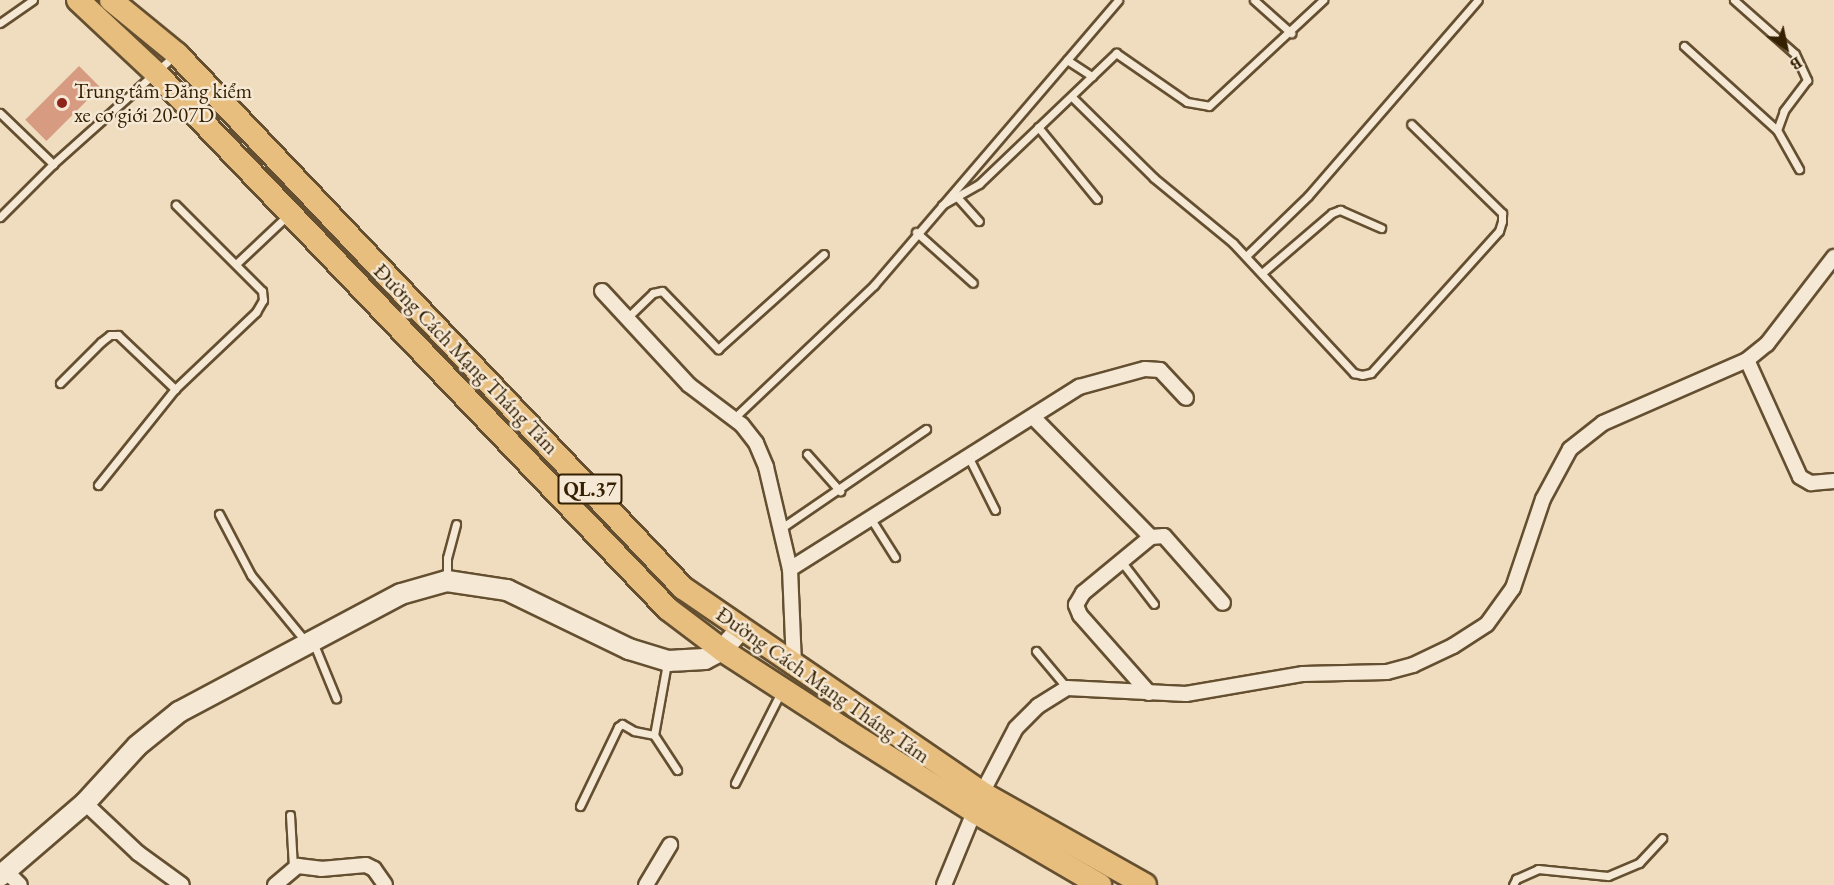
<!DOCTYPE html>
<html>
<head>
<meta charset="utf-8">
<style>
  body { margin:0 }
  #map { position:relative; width:1834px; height:885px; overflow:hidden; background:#f0dcbe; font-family:"EB Garamond",serif }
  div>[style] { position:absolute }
  .building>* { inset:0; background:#d69b81; transform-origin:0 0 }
  .roads { filter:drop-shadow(2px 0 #644f30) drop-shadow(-2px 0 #644f30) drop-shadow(0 2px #644f30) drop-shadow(0 -2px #644f30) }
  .service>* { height:7px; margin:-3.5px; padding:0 3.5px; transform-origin:3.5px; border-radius:3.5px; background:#f5e8d5 }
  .minor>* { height:14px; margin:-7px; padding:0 7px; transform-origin:7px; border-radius:7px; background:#f5e8d5 }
  .secondary>* { height:20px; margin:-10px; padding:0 10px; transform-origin:10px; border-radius:10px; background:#f5e8d5 }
  .primary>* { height:22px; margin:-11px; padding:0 11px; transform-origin:11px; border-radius:11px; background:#e8be7f }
  .dots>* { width:16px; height:16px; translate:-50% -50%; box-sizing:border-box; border:3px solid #f5e8d5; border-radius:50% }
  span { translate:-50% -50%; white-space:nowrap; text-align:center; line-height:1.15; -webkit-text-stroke:5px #f5e8d5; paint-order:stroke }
  .shield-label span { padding:2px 4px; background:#f5e8d5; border:2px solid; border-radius:4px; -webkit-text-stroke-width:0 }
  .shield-label { font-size:20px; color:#352001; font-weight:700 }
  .poi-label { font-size:21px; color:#352001 }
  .left { translate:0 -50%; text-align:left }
  .street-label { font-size:21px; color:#352001 }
  .north { position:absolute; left:1756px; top:18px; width:60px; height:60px; -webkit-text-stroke:4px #f5e8d5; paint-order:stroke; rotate:147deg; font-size:16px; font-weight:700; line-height:24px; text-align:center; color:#352001 }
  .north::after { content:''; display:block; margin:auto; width:21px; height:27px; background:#352001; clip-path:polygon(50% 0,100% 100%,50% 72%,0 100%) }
</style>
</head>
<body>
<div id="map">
  <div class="building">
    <i style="left:79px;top:66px;width:30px;height:76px;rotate:45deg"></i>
  </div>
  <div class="roads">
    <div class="service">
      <i style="left:1254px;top:0;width:50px;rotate:41.7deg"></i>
      <i style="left:1734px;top:0;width:81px;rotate:41.5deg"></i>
      <i style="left:1795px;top:54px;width:29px;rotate:65deg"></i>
      <i style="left:1807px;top:80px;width:39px;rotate:127deg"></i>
      <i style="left:1784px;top:111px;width:20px;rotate:110deg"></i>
      <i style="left:1777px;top:130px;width:45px;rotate:60.6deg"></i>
      <i style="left:0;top:23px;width:40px;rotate:-34.9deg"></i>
      <i style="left:1684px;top:46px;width:125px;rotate:42.1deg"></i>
      <i style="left:1067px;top:60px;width:30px;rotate:33deg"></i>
      <i style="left:1072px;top:97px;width:115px;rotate:44.6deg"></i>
      <i style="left:1154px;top:178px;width:102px;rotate:39.4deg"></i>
      <i style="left:1233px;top:243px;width:178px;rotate:47.1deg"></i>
      <i style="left:1354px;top:373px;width:8px;rotate:14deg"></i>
      <i style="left:1362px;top:375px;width:9px;rotate:-13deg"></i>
      <i style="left:1371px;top:373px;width:191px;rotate:-48deg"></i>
      <i style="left:1499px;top:231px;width:10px;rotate:-73deg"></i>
      <i style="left:1502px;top:221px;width:8px;rotate:-90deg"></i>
      <i style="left:1502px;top:213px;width:127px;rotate:-135.6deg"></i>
      <i style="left:0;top:113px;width:74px;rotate:43.9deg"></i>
      <i style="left:1038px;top:127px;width:93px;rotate:50.7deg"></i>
      <i style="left:958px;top:198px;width:31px;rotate:48deg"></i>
      <i style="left:942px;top:205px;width:43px;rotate:-29.6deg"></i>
      <i style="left:979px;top:184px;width:190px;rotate:-43.7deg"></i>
      <i style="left:1116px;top:53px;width:86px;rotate:34.6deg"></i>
      <i style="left:1187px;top:102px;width:22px;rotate:10deg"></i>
      <i style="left:1209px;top:106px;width:156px;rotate:-42.9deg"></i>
      <i style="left:0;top:217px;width:75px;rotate:-45deg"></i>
      <i style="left:53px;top:164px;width:162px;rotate:-41.8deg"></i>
      <i style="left:916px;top:232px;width:76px;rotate:41.8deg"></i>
      <i style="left:1246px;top:256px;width:86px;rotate:-44.1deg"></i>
      <i style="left:1308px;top:196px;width:259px;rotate:-49.1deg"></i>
      <i style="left:236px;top:264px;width:71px;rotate:-43.3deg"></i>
      <i style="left:1262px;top:273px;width:92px;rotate:-40.6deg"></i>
      <i style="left:1332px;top:213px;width:9px;rotate:-21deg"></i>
      <i style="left:1340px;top:210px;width:45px;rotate:23.7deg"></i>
      <i style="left:627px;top:318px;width:36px;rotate:-44deg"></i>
      <i style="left:653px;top:293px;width:9px;rotate:-13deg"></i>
      <i style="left:662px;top:291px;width:81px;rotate:46deg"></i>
      <i style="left:718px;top:349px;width:142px;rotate:-41.9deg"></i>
      <i style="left:60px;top:383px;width:58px;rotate:-45deg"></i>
      <i style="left:101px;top:342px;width:11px;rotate:-38deg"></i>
      <i style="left:110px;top:335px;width:8px"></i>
      <i style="left:118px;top:335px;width:79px;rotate:43.5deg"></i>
      <i style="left:733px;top:419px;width:195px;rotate:-43.5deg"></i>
      <i style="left:874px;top:285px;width:375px;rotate:-49.4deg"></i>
      <i style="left:807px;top:454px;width:50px;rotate:48.3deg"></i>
      <i style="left:969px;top:458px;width:58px;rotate:63.4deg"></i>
      <i style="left:98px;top:485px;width:123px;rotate:-51.3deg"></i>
      <i style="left:175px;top:389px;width:112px;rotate:-43.5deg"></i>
      <i style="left:256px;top:312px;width:14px;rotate:-60deg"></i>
      <i style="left:263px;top:300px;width:9px;rotate:-96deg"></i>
      <i style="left:262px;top:291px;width:122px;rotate:-135deg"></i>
      <i style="left:219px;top:514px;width:69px;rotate:62.3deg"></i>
      <i style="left:251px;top:575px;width:87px;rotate:50.6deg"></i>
      <i style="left:871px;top:519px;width:45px;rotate:57.7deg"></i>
      <i style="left:780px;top:529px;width:177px;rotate:-34.4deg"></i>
      <i style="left:1121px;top:561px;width:54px;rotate:52.5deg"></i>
      <i style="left:447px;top:579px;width:21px;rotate:-90deg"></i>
      <i style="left:447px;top:558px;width:35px;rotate:-75deg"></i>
      <i style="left:313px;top:642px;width:61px;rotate:67.7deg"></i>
      <i style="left:1036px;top:651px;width:48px;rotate:50deg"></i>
      <i style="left:667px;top:663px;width:73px;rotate:100.2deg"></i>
      <i style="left:654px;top:735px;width:42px;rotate:56.7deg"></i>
      <i style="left:735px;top:783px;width:102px;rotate:-63.2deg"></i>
      <i style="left:580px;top:806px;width:88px;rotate:-64.3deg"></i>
      <i style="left:618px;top:727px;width:5px;rotate:-37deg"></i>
      <i style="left:622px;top:724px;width:14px;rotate:30deg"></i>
      <i style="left:634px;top:731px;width:20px;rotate:11deg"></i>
      <i style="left:290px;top:815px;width:52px;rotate:86.7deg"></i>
      <i style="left:1513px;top:885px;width:7px;rotate:-63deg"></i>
      <i style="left:1516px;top:879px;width:24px;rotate:-24deg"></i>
      <i style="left:1538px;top:869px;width:70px;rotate:5.7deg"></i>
      <i style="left:1608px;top:876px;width:34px;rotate:-23deg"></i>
      <i style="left:1639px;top:863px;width:34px;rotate:-47deg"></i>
    </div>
    <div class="minor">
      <i style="left:602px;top:291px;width:128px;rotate:47.2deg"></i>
      <i style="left:689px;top:385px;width:66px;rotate:37deg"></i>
      <i style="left:742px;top:425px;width:23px;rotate:52deg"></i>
      <i style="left:756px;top:443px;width:26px;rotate:67deg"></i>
      <i style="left:766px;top:467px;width:105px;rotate:76.8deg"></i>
      <i style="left:790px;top:569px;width:96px;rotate:87.6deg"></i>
      <i style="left:1747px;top:360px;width:128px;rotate:65.6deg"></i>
      <i style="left:1800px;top:477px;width:13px;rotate:29deg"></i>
      <i style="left:1811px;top:483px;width:23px;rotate:-5deg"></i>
      <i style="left:1033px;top:417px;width:168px;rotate:45.5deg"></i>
      <i style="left:790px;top:569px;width:342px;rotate:-32.2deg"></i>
      <i style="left:1079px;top:387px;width:68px;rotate:-15.3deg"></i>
      <i style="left:1145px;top:369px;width:15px;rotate:4deg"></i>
      <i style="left:1160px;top:370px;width:38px;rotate:47deg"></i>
      <i style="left:1149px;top:693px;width:104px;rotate:-131.5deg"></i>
      <i style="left:1080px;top:615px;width:11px;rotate:-112deg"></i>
      <i style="left:1076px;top:605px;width:14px;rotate:-60deg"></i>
      <i style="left:1083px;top:593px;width:88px;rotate:-39.5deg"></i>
      <i style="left:1151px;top:537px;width:13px;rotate:-4deg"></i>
      <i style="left:1164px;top:536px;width:89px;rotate:48.6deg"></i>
      <i style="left:85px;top:803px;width:73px;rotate:43.3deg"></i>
      <i style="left:138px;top:853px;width:54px;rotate:36deg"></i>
      <i style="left:7px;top:872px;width:18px;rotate:45deg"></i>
      <i style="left:275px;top:885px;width:30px;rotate:-40deg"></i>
      <i style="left:298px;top:866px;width:23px;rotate:7deg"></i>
      <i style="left:321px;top:869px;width:45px;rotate:-5.1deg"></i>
      <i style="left:366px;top:865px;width:9px;rotate:27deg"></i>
      <i style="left:374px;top:869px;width:19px;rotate:55deg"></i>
      <i style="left:646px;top:885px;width:47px;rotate:-59deg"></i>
      <i style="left:944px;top:885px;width:100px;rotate:-67.6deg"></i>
      <i style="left:982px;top:793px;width:73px;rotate:-62.4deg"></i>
      <i style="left:1016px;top:728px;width:31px;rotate:-45deg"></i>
      <i style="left:1038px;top:706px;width:34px;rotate:-32deg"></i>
      <i style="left:1067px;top:688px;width:119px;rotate:2.9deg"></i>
      <i style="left:1186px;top:694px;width:119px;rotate:-9.7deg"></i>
      <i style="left:1303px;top:674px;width:84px;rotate:-1.4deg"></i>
      <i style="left:1387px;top:672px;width:27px;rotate:-15deg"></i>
      <i style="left:1413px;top:665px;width:44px;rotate:-25.4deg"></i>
      <i style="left:1453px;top:646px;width:40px;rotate:-32.9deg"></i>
      <i style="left:1487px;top:624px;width:44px;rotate:-54.2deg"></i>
      <i style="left:1513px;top:588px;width:94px;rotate:-71.4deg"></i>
      <i style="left:1543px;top:499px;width:57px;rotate:-61.6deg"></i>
      <i style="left:1570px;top:449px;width:42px;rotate:-38.2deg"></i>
      <i style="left:1603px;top:423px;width:157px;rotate:-23.6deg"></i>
      <i style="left:1747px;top:360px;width:26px;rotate:-39deg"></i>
      <i style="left:1767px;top:344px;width:110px;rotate:-52.4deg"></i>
    </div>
    <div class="secondary">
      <i style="left:0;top:876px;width:112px;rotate:-40.7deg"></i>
      <i style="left:85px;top:803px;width:77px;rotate:-47.6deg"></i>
      <i style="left:137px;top:746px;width:54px;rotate:-39deg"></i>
      <i style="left:179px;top:712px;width:251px;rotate:-28deg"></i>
      <i style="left:401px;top:594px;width:48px;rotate:-15.8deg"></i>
      <i style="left:447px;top:581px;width:61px;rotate:8.5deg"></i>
      <i style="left:507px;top:590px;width:136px;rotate:25.8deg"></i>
      <i style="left:629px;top:649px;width:41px;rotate:17.1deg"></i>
      <i style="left:668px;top:661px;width:37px;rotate:-3deg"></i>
      <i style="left:705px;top:659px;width:19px;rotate:-28deg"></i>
      <i style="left:722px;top:650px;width:28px;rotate:-48deg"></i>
    </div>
    <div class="primary">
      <i style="left:78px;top:0;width:107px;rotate:43.1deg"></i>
      <i style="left:156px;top:73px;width:741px;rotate:46.31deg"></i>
      <i style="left:668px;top:609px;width:68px;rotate:37.2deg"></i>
      <i style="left:722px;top:650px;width:149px;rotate:32.9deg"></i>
      <i style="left:847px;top:731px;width:151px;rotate:32.3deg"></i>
      <i style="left:975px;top:812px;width:145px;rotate:30.3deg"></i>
      <i style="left:111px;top:0;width:85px;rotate:39.3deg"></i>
      <i style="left:177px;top:54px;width:736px;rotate:46.54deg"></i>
      <i style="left:683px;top:588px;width:363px;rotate:34.4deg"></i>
      <i style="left:982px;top:793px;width:187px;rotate:29.4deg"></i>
    </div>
  </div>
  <div class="dots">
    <i style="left:62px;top:103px;background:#8f2418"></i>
  </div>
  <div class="shield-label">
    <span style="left:590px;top:489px">QL.37</span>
  </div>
  <div class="poi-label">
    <span class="left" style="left:74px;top:103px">Trung tâm Đăng kiểm<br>xe cơ giới 20-07D</span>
  </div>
  <div class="street-label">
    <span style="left:466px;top:359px;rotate:46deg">Đường Cách Mạng Tháng Tám</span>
    <span style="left:823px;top:685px;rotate:35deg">Đường Cách Mạng Tháng Tám</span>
  </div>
  <div class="north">B</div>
</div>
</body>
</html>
